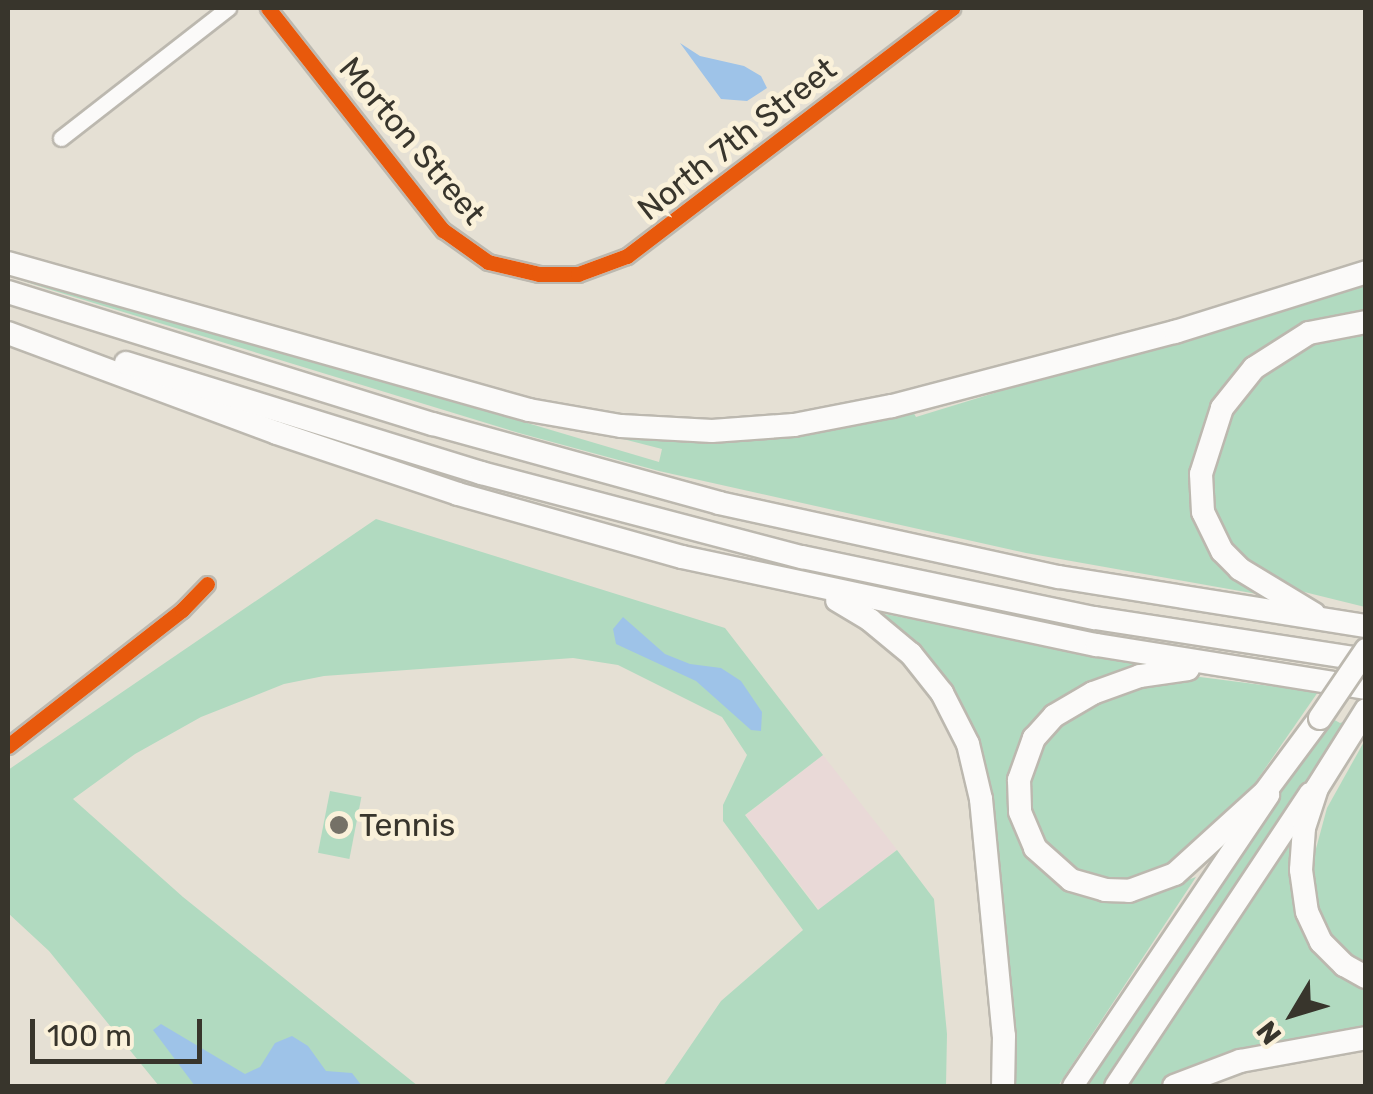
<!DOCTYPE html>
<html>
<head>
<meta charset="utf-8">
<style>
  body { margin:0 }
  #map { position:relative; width:1373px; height:1094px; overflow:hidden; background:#e5e0d4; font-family:Rubik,sans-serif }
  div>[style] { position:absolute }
  .industrial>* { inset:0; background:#e9d9d7; transform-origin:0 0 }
  .green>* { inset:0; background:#b1dac0; transform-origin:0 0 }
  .water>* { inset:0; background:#9ec3e8 }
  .roads { filter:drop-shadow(2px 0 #bcb8af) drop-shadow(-2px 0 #bcb8af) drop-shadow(0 2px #bcb8af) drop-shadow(0 -2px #bcb8af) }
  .minor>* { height:15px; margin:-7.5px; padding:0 7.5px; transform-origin:7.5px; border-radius:7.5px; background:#fbfaf9 }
  .major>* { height:20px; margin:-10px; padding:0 10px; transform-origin:10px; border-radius:10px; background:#fbfaf9 }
  .highway>* { height:22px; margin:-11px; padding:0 11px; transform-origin:11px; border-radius:11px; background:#fbfaf9 }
  .bridges { filter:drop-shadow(2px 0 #bcb8af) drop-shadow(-2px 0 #bcb8af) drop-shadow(0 2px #bcb8af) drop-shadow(0 -2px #bcb8af) }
  .highway-bridge>* { height:22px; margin:-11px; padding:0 11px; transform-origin:11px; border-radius:11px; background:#fbfaf9 }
  .cycleway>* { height:15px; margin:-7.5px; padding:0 7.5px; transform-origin:7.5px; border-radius:7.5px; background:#e8590c }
  .dots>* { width:28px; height:28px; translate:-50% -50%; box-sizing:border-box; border:5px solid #faf1da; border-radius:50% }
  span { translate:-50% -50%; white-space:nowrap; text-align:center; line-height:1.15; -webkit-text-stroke:10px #faf1da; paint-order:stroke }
  .street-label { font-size:32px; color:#38352c }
  .poi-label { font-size:32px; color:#38352c }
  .left { translate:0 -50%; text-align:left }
  .frame { position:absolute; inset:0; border:10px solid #38352c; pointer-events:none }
  .north { position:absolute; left:1243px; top:964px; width:100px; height:100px; -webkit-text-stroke:8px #faf1da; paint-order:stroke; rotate:232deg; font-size:28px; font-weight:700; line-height:40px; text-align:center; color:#38352c }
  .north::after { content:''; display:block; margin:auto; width:35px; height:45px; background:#38352c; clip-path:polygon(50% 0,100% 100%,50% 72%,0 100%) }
  .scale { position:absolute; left:30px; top:1019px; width:172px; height:45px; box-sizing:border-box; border:5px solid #38352c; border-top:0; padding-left:12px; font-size:30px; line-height:35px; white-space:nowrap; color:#38352c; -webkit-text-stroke:8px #faf1da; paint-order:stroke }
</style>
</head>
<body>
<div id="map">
  <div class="industrial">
    <i style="left:823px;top:755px;width:120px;height:98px;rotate:52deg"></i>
  </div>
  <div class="green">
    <i style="clip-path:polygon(8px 269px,659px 462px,662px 449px,623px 439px,625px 433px,912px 410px,916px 417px,1365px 279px,1366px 316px,1223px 389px,1205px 421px,1190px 481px,1233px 576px,1257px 594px,1026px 553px,659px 471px,519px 433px,48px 289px,8px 276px)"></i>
    <i style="clip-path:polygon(1365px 334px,1365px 607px,1284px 587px,1240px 560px,1212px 521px,1210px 461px,1237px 401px,1262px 371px,1317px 340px)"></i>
    <i style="clip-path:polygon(376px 519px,725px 628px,823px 755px,745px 815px,818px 910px,897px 850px,934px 899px,947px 1034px,946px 1086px,663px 1086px,721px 1001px,803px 930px,723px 821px,723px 805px,747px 755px,722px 717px,618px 665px,573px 658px,324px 676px,284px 684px,201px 717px,135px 754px,73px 799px,183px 897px,418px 1086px,159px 1086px,49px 951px,8px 913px,8px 770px)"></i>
    <i style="clip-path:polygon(869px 611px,1152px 665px,1116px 675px,1015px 759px,1050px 875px,1151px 893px,1196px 877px,1058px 1086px,1007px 1086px,968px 738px)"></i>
    <i style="clip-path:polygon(1200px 677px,1318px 692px,1237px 809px,1184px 860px,1115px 885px,1065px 870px,1035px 836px,1025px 793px,1030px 767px,1053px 727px,1092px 700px,1164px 680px)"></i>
    <i style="clip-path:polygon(1331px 718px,1340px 723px,1349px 720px,1105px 1086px,1083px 1086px)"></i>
    <i style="clip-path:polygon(1365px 740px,1365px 970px,1335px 950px,1312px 901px,1311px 867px,1327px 808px)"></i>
    <i style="left:330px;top:791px;width:32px;height:63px;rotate:11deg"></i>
    <i style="clip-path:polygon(1304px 824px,1296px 908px,1365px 985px,1365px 1034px,1166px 1086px,1128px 1086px)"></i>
  </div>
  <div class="water">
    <i style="clip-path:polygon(680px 43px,700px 56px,744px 66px,761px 76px,767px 88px,747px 101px,721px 99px)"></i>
    <i style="clip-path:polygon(623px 617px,665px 654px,690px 664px,721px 668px,741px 681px,762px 712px,761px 731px,751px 730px,696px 681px,616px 644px,613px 629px)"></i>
    <i style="clip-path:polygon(161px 1024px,245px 1074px,260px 1067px,275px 1043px,292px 1036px,308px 1046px,326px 1071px,352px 1073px,362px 1086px,195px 1086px,153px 1030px)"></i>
  </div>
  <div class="roads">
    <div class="minor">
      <i style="left:268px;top:8px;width:283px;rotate:51.8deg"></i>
      <i style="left:443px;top:230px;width:55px;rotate:35.4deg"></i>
      <i style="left:488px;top:262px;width:52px;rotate:13.2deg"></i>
      <i style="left:539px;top:274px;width:39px"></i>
      <i style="left:578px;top:274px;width:52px;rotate:-20.2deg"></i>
      <i style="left:627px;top:256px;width:409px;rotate:-37.3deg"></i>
      <i style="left:61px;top:138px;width:212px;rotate:-37.9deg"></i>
      <i style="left:8px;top:746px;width:221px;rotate:-38deg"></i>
      <i style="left:182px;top:610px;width:36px;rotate:-46deg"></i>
    </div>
    <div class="major">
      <i style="left:1073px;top:1086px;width:351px;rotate:-56deg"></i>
      <i style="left:1115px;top:1086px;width:352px;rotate:-56.4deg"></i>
    </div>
    <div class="highway">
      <i style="left:8px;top:263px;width:541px;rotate:15.76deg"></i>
      <i style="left:529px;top:410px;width:93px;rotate:9.9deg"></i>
      <i style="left:621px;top:426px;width:91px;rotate:3.1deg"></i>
      <i style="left:712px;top:431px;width:82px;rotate:-4.2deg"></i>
      <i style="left:794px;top:425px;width:100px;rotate:-11deg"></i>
      <i style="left:892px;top:406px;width:293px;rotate:-14.7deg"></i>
      <i style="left:1175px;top:332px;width:200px;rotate:-17.4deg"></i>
      <i style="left:8px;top:292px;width:445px;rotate:17.3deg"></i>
      <i style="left:433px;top:424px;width:297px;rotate:15.4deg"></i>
      <i style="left:719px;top:503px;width:348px;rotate:12.3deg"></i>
      <i style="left:1059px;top:577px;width:311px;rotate:9.1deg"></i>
      <i style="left:8px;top:333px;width:287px;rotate:20.4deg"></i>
      <i style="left:277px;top:433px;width:191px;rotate:18.6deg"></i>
      <i style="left:458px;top:494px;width:233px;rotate:15.7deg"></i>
      <i style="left:682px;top:557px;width:424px;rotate:12deg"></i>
      <i style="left:1097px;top:645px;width:272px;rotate:9.1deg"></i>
      <i style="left:126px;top:363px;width:372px;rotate:17.2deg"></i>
      <i style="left:481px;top:473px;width:332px;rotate:14.7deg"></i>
      <i style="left:802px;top:557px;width:299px;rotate:11.8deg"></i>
      <i style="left:1095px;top:618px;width:274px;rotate:8.8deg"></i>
      <i style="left:837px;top:600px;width:39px;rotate:31deg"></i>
      <i style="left:870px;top:620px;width:53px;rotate:39.7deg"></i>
      <i style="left:911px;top:654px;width:50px;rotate:51.5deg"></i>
      <i style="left:942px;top:693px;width:57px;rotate:63deg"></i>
      <i style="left:968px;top:744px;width:57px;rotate:76.7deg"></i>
      <i style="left:981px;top:799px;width:238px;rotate:84.5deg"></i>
      <i style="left:1004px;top:1036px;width:50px;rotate:91.1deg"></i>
      <i style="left:1314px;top:614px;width:87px;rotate:-148.7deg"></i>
      <i style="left:1240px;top:569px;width:25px;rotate:-135deg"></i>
      <i style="left:1222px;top:551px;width:43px;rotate:-116deg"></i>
      <i style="left:1203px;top:512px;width:38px;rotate:-93deg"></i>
      <i style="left:1201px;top:474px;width:69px;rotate:-72.3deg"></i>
      <i style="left:1222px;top:408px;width:51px;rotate:-51.3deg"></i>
      <i style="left:1254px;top:368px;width:65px;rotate:-32.5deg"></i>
      <i style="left:1309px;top:333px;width:58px;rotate:-10.9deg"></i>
      <i style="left:1188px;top:669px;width:49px;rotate:171.7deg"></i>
      <i style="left:1140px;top:676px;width:50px;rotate:160.1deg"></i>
      <i style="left:1093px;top:693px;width:45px;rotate:149.5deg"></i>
      <i style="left:1054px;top:716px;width:30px;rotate:132deg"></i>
      <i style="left:1034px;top:738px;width:45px;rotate:109.7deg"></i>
      <i style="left:1019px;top:780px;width:32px;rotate:88deg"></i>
      <i style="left:1020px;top:812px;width:39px;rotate:67deg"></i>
      <i style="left:1035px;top:848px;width:48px;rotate:41.6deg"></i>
      <i style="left:1071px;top:880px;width:35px;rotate:16deg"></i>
      <i style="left:1105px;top:890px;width:24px;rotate:2deg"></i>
      <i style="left:1129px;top:891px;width:49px;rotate:-20.3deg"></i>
      <i style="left:1175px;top:874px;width:122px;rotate:-42.3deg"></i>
      <i style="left:1265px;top:792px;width:92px;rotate:-53.4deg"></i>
      <i style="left:1366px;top:710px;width:92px;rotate:122.1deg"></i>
      <i style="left:1317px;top:788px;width:42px;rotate:108deg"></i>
      <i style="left:1304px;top:828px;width:42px;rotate:94.1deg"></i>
      <i style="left:1301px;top:870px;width:42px;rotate:81.9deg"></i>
      <i style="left:1307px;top:912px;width:33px;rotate:65deg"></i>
      <i style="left:1321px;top:942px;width:33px;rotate:45deg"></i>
      <i style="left:1344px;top:965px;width:25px;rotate:29deg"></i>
      <i style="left:1174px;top:1086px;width:71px;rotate:-20.7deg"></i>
      <i style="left:1240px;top:1061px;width:128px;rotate:-10.3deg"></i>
    </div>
  </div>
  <div class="bridges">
    <div class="highway-bridge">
      <i style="left:1320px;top:718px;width:82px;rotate:-55.9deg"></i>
    </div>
  </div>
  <div class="cycleway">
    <i style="left:268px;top:8px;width:283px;rotate:51.8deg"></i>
    <i style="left:443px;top:230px;width:55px;rotate:35.4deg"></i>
    <i style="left:488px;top:262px;width:52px;rotate:13.2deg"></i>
    <i style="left:539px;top:274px;width:39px"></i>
    <i style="left:578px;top:274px;width:52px;rotate:-20.2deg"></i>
    <i style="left:627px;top:256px;width:409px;rotate:-37.3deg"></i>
    <i style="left:8px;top:746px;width:221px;rotate:-38deg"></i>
    <i style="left:182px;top:610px;width:36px;rotate:-46deg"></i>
  </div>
  <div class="dots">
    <i style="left:339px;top:825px;background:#757167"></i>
  </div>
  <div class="street-label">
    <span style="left:737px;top:139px;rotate:-38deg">North 7th Street</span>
    <span style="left:412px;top:141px;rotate:50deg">Morton Street</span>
  </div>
  <div class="poi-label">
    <span class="left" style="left:359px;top:825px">Tennis</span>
  </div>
  <div class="frame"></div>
  <div class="north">N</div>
  <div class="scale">100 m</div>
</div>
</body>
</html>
